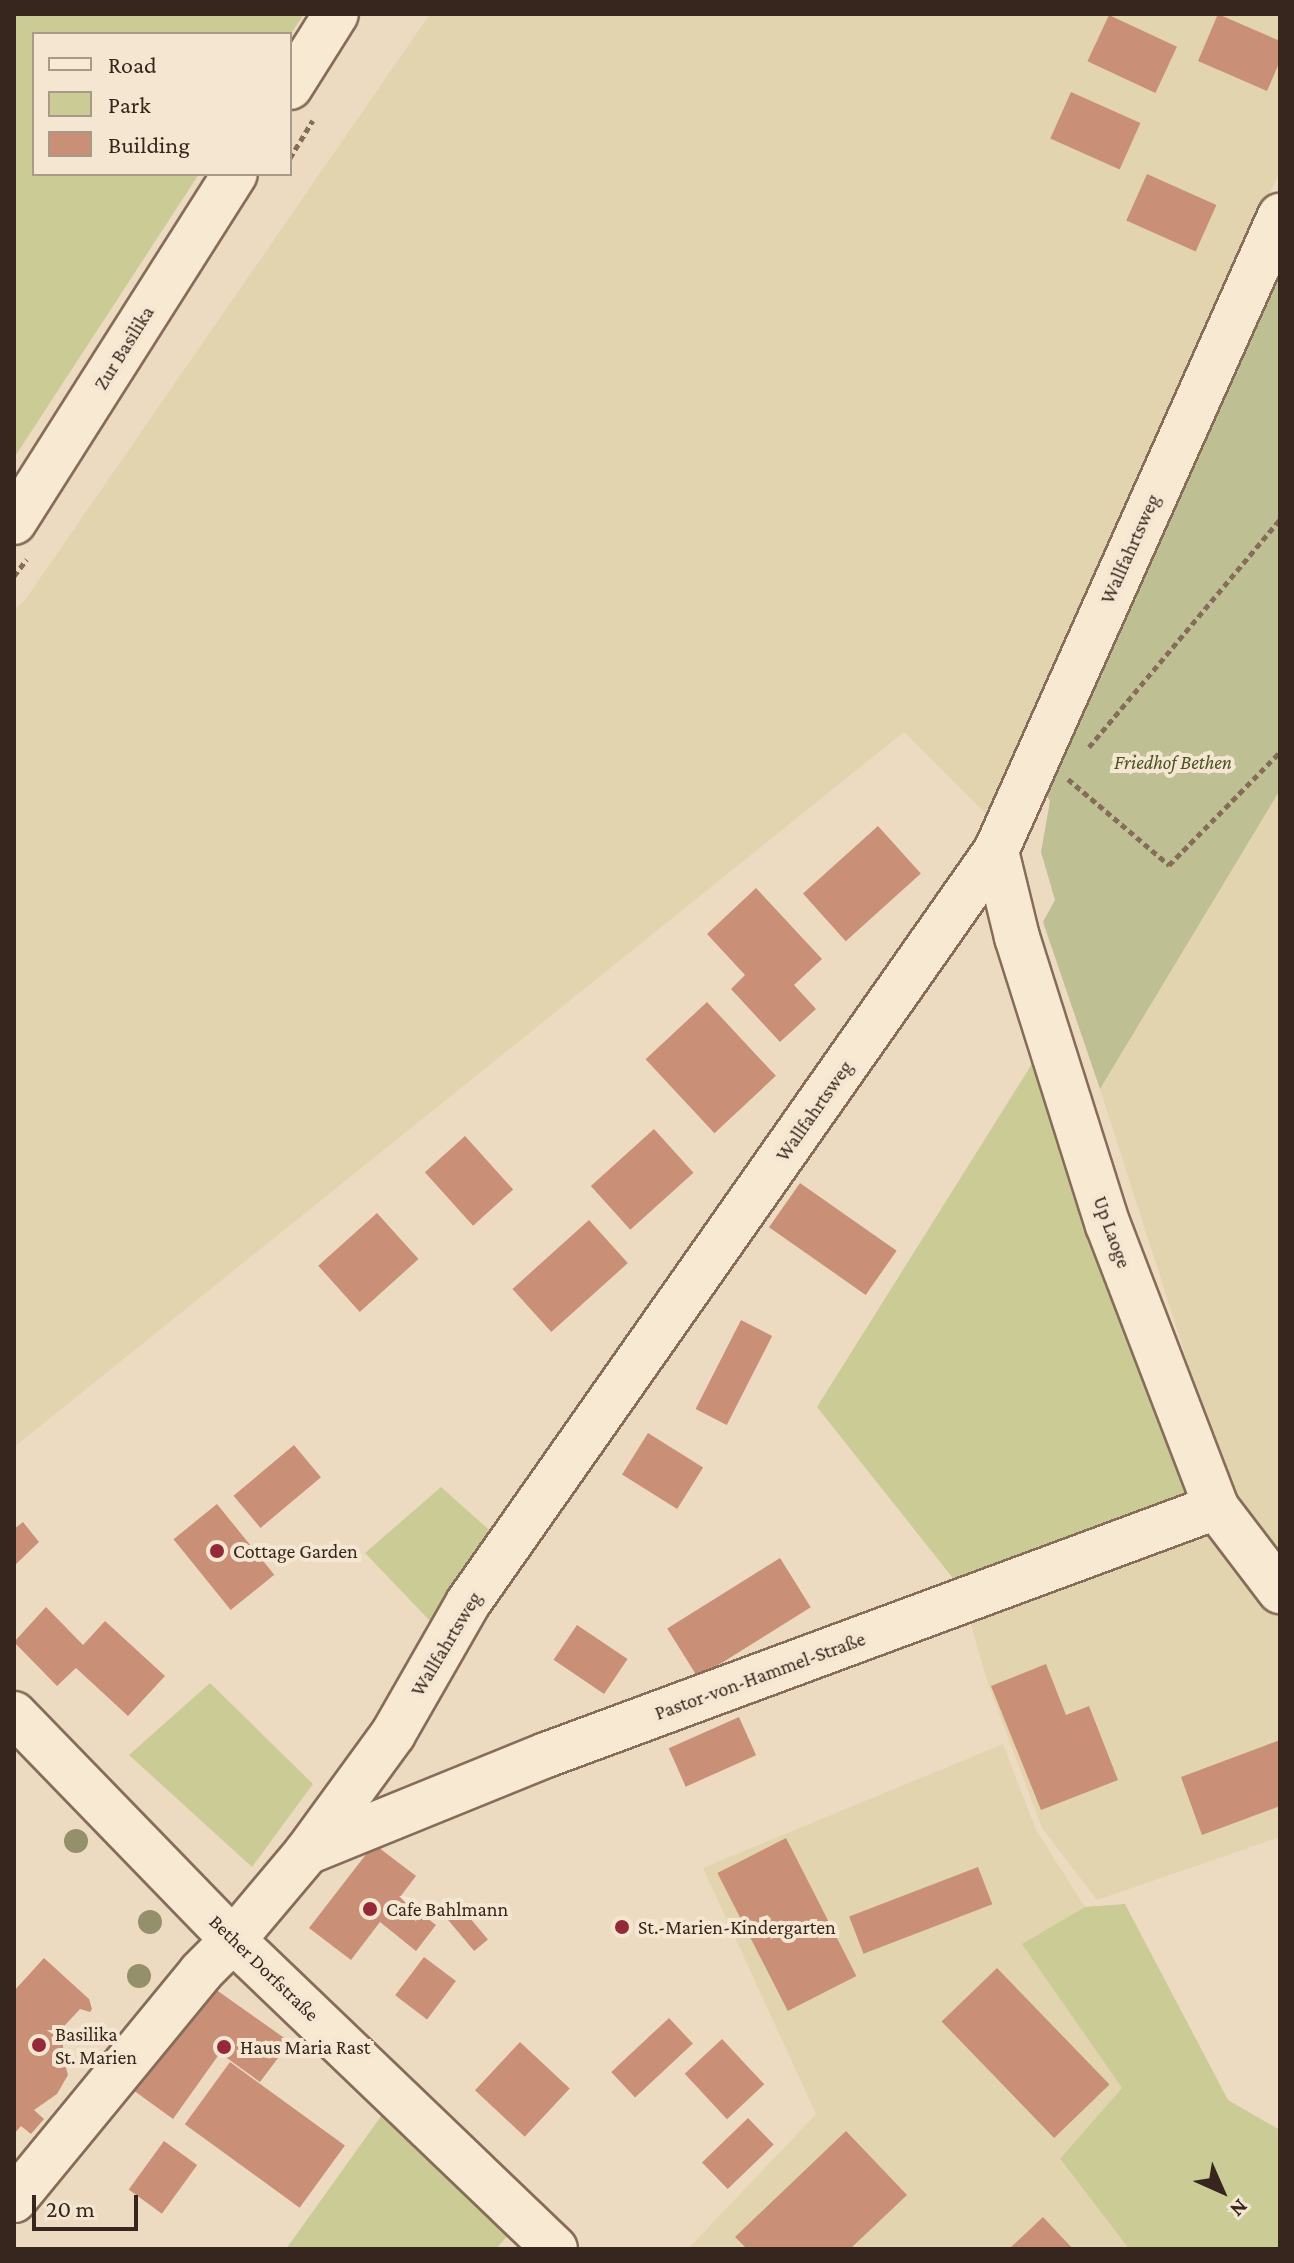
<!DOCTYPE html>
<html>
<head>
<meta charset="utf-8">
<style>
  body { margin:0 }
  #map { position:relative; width:1294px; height:2263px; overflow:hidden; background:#eddbc1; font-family:"Crimson Pro",serif }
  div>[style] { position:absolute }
  .farmland>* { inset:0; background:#e2d4ae }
  .green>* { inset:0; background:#cacb95 }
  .cemetery>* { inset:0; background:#bfbf94 }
  .building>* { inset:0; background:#ca9077; transform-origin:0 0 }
  .path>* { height:5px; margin-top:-2.5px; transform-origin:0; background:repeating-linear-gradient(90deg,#866c59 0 6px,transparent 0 10px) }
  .roads { filter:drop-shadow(2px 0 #866c59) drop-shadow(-2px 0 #866c59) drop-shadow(0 2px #866c59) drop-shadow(0 -2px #866c59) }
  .minor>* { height:44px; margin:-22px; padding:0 22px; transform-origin:22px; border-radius:22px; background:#f8e9d3 }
  .trees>* { width:24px; height:24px; margin:-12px; border-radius:50%; background:#94906b }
  .dots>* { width:22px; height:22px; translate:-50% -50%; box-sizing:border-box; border:4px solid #f4e6d0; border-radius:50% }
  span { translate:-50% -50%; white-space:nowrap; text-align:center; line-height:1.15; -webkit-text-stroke:8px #f4e6d0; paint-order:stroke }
  .street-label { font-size:20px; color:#36261d }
  .park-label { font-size:20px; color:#4b5224; font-style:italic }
  .poi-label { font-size:20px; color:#36261d }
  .left { translate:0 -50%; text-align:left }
  .frame { position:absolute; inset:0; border:16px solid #36261d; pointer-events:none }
  .legend { position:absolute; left:32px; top:32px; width:260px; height:144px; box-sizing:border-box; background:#f4e6d0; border:2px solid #a89988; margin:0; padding:10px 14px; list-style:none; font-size:24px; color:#36261d }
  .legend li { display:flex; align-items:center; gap:16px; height:40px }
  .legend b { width:40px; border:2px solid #a89988 }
  .north { position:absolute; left:1182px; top:2151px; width:80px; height:80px; -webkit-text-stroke:6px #f4e6d0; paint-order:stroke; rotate:135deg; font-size:22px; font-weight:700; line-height:32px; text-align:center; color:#36261d }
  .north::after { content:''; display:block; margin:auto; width:28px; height:36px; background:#36261d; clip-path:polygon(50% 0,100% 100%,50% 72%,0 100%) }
  .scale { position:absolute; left:32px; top:2195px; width:106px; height:36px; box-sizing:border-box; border:4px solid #36261d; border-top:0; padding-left:10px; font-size:24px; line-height:28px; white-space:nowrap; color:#36261d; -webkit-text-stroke:6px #f4e6d0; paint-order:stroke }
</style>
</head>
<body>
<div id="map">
  <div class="farmland">
    <i style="clip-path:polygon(430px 14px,1280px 14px,1280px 171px,989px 817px,904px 732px,14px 1447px,14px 610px,25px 600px)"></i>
    <i style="clip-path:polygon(1280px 790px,1280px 1560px,1228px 1488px,1100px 1089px)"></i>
    <i style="clip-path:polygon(1213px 1526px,1280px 1618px,1280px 1837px,1097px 1900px,1042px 1828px,987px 1681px,969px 1618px)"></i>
    <i style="clip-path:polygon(1003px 1744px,1036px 1830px,1085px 1907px,1023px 1944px,1122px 2088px,1060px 2160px,1129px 2249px,688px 2249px,816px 2114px,703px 1868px)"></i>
  </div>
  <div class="green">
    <i style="clip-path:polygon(14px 14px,304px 14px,290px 35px,34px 34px,34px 174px,199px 174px,14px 458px)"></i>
    <i style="clip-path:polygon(1037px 1056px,1203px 1501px,964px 1592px,817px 1407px)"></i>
    <i style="clip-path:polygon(441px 1487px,496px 1536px,432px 1623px,365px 1553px)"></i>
    <i style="clip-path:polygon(210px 1683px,313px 1784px,252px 1867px,129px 1755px)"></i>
    <i style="clip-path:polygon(1125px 1904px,1228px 2100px,1280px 2130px,1280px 2249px,1129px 2249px,1060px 2159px,1122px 2088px,1022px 1944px,1085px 1907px)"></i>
    <i style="clip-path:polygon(384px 2112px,512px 2231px,496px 2249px,286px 2249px)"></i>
  </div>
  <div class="cemetery">
    <i style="clip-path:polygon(1280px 263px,1280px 790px,1100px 1089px,1043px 922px,1055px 900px,1041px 852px,1050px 801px,1043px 790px)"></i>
  </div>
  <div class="building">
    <i style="clip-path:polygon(1218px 14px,1280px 41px,1280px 61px,1267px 91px,1198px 61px)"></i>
    <i style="left:1109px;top:15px;width:75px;height:51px;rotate:25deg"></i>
    <i style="left:1071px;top:92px;width:76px;height:51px;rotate:24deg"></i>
    <i style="left:1147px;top:174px;width:76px;height:51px;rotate:24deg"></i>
    <i style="left:878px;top:826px;width:64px;height:101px;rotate:48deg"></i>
    <i style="clip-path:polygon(756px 888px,822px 959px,794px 985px,816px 1009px,780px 1042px,731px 989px,745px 975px,707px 934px)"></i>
    <i style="left:707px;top:1002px;width:101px;height:84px;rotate:47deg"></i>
    <i style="left:654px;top:1129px;width:59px;height:85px;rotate:48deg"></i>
    <i style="left:465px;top:1136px;width:72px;height:54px;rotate:48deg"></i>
    <i style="left:800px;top:1183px;width:118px;height:54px;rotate:35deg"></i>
    <i style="left:377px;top:1213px;width:62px;height:79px;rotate:48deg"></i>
    <i style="left:589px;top:1220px;width:58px;height:103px;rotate:48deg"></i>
    <i style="left:741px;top:1320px;width:35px;height:100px;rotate:27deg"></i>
    <i style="left:648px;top:1433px;width:65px;height:49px;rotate:32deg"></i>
    <i style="left:294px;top:1445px;width:42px;height:79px;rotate:50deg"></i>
    <i style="left:217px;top:1504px;width:91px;height:56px;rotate:51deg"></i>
    <i style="clip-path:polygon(23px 1522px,39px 1542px,14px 1566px,14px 1529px)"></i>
    <i style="left:780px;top:1558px;width:58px;height:133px;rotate:58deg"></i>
    <i style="clip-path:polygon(46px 1607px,83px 1645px,105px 1621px,165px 1676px,128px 1716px,76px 1668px,57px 1686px,14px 1642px)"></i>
    <i style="left:577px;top:1625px;width:61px;height:42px;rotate:34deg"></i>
    <i style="clip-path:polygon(1046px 1664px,1066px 1715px,1089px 1706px,1118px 1780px,1041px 1810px,991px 1686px)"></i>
    <i style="left:739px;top:1717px;width:42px;height:77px;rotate:66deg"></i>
    <i style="clip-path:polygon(1280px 1740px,1280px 1806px,1202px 1835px,1181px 1777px)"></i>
    <i style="left:786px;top:1838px;width:155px;height:77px;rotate:63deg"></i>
    <i style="clip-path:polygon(374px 1844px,416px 1876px,400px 1897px,436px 1925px,416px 1951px,380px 1922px,351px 1960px,309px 1928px)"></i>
    <i style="left:978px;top:1867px;width:40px;height:138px;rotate:69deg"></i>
    <i style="left:459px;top:1905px;width:45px;height:18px;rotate:50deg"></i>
    <i style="left:424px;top:1957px;width:40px;height:48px;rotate:37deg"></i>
    <i style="clip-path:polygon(44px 1958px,89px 1999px,92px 2009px,90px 2012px,80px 2009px,55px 2036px,63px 2040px,63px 2050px,56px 2054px,65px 2064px,68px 2075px,57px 2094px,34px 2110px,44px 2119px,31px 2134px,21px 2126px,14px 2134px,14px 1991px)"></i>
    <i style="left:997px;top:1968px;width:162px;height:77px;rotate:46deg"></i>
    <i style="clip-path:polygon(208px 1984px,290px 2042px,260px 2082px,220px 2053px,173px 2119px,133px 2090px)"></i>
    <i style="left:669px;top:2018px;width:35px;height:79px;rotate:47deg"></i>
    <i style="left:722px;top:2039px;width:62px;height:51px;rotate:47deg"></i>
    <i style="left:520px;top:2042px;width:68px;height:66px;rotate:43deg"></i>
    <i style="left:230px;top:2062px;width:142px;height:77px;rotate:36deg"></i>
    <i style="left:748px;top:2118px;width:37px;height:64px;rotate:46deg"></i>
    <i style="clip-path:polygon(846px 2131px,907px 2195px,850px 2249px,747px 2249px,735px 2237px)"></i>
    <i style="left:164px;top:2141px;width:41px;height:60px;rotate:36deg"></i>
    <i style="clip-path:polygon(1043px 2217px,1073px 2249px,1009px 2249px)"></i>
  </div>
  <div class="path">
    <i style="left:290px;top:158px;width:44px;rotate:-58.8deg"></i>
    <i style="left:14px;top:576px;width:21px;rotate:-53deg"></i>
    <i style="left:1089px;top:747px;width:297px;rotate:-50deg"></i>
    <i style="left:1068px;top:779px;width:133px;rotate:40.4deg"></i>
    <i style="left:1169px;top:865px;width:158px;rotate:-45.5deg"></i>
  </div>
  <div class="roads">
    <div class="minor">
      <i style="left:290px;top:87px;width:86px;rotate:-57.8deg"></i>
      <i style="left:14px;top:522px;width:412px;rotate:-57.6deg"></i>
      <i style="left:996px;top:851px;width:89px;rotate:76.3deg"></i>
      <i style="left:1017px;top:937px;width:302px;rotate:72.5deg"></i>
      <i style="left:1108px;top:1225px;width:302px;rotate:69deg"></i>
      <i style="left:1216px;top:1507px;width:106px;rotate:52.7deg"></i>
      <i style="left:14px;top:1714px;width:315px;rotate:45.9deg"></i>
      <i style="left:233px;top:1940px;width:446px;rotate:43.8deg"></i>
      <i style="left:307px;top:1852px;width:258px;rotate:-22.1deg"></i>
      <i style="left:546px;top:1755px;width:714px;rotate:-20.31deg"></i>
      <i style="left:14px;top:2200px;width:295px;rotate:-50.6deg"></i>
      <i style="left:201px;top:1972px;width:45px;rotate:-45deg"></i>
      <i style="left:233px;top:1940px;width:115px;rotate:-49.9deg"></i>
      <i style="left:307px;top:1852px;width:146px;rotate:-53.9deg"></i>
      <i style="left:393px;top:1734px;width:151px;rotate:-60.2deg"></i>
      <i style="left:468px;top:1603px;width:919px;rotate:-54.93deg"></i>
      <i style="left:996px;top:851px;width:696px;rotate:-65.9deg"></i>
    </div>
  </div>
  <div class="trees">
    <i style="left:76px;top:1841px"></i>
    <i style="left:150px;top:1922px"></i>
    <i style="left:139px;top:1976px"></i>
  </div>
  <div class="dots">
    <i style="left:217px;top:1551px;background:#942a37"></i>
    <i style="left:370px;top:1909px;background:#942a37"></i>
    <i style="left:622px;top:1927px;background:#942a37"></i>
    <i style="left:39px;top:2045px;background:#942a37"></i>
    <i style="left:224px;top:2047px;background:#942a37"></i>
  </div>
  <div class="street-label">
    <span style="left:124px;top:348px;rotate:-58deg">Zur Basilika</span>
    <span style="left:1130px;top:549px;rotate:-66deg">Wallfahrtsweg</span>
    <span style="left:814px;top:1111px;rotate:-55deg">Wallfahrtsweg</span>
    <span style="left:1112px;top:1232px;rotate:70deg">Up Laoge</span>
    <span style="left:446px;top:1644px;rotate:-59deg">Wallfahrtsweg</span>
    <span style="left:760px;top:1676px;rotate:-20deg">Pastor-von-Hammel-Straße</span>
    <span style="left:264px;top:1968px;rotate:44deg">Bether Dorfstraße</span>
  </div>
  <div class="park-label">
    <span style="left:1173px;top:762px">Friedhof Bethen</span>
  </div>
  <div class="poi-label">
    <span class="left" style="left:233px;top:1551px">Cottage Garden</span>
    <span class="left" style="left:386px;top:1909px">Cafe Bahlmann</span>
    <span class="left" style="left:638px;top:1927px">St.-Marien-Kindergarten</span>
    <span class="left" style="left:55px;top:2046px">Basilika<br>St. Marien</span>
    <span class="left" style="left:240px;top:2047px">Haus Maria Rast</span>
  </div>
  <div class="frame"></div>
  <ul class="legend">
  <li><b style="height:10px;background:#f8e9d3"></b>Road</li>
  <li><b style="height:22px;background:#cacb95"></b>Park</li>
  <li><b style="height:22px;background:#ca9077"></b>Building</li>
  </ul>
  <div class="north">N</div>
  <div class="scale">20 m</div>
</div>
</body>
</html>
